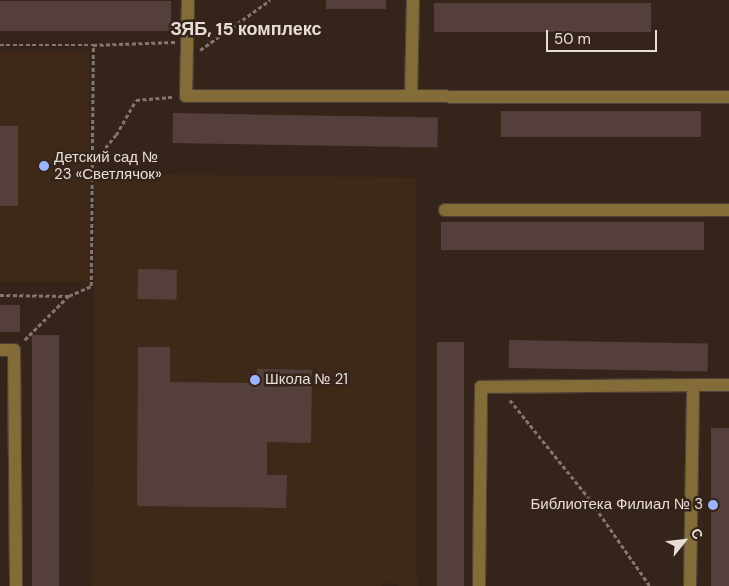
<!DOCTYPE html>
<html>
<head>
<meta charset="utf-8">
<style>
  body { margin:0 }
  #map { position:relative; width:729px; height:586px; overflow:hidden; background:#342419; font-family:"DM Sans",sans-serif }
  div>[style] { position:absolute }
  .built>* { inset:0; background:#3e2919; transform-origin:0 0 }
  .building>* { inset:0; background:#553f3c; transform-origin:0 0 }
  .path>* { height:2.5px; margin-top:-1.25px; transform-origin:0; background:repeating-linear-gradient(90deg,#83766c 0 4px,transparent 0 6.5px) }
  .roads { filter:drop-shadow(1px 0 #514237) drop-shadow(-1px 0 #514237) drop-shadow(0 1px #514237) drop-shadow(0 -1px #514237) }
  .minor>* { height:12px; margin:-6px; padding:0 6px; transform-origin:6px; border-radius:6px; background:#836c38 }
  .dots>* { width:14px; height:14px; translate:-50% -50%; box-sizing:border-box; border:2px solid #342419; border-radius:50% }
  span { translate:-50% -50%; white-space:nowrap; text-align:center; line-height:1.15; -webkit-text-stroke:5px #342419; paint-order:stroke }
  .poi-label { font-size:15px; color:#e9ded7 }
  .left { translate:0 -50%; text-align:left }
  .right { translate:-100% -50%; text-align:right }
  .quarter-label { font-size:18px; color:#e9ded7; font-weight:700 }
  .north { position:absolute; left:659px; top:516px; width:50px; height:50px; -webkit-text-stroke:4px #342419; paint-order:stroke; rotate:61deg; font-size:14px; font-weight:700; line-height:20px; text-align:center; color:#e9ded7 }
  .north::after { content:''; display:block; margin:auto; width:18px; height:22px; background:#e9ded7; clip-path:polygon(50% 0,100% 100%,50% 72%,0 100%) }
  .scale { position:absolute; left:546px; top:30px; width:111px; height:22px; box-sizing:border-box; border:2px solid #e9ded7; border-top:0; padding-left:6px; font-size:15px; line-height:18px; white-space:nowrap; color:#e9ded7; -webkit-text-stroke:4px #342419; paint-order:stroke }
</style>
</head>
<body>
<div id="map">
  <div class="built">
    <i style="left:0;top:51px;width:89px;height:231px"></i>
    <i style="clip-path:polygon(95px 173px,416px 178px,417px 586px,398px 586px,397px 583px,382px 583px,381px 586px,92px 586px)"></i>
  </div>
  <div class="building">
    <i style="left:326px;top:0;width:60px;height:9px"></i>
    <i style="left:0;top:1px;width:171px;height:30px"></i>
    <i style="left:651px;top:3px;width:29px;height:217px;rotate:90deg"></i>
    <i style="left:501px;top:111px;width:200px;height:26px"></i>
    <i style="left:173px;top:113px;width:265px;height:30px;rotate:1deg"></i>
    <i style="left:0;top:126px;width:18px;height:80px"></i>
    <i style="left:704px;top:222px;width:28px;height:263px;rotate:90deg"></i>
    <i style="left:138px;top:269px;width:39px;height:30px;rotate:1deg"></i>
    <i style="left:0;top:305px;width:20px;height:27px"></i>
    <i style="left:32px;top:335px;width:27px;height:251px"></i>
    <i style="left:509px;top:340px;width:199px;height:28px;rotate:1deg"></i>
    <i style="left:437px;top:342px;width:27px;height:244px"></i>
    <i style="clip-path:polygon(138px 347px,170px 347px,170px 382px,257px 383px,257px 369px,312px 370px,311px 443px,267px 442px,267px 475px,287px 475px,286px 508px,137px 506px)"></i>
    <i style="left:711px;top:428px;width:18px;height:158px"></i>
  </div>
  <div class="path">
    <i style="left:0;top:45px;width:93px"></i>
    <i style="left:200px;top:50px;width:86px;rotate:-35.5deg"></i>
    <i style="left:93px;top:163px;width:36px;rotate:-51deg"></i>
    <i style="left:116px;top:135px;width:40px;rotate:-60.3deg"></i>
    <i style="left:136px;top:100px;width:38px;rotate:-5deg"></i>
    <i style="left:0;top:295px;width:69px;rotate:0.8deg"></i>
    <i style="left:69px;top:296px;width:64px;rotate:135deg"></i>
    <i style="left:69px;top:296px;width:24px;rotate:-24deg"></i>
    <i style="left:91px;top:286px;width:241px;rotate:-89.5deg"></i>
    <i style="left:93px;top:45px;width:82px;rotate:-2.1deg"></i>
    <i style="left:510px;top:400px;width:124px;rotate:51.2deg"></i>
    <i style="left:588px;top:497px;width:108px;rotate:55.1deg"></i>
  </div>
  <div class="roads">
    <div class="minor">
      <i style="left:188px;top:0;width:96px;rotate:91.2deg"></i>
      <i style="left:186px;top:96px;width:543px;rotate:0.11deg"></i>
      <i style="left:411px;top:96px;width:96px;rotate:-88.8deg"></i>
      <i style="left:445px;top:210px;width:284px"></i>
      <i style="left:0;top:350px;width:14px"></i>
      <i style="left:14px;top:350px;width:236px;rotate:89.5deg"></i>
      <i style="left:479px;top:586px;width:199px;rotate:-89.4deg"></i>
      <i style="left:481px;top:387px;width:212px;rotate:-0.5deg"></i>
      <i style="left:690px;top:586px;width:201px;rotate:-89.1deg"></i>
      <i style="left:693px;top:385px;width:36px"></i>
    </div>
  </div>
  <div class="dots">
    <i style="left:44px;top:166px;background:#9cb4fd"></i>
    <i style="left:255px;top:380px;background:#9cb4fd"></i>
    <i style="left:713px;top:505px;background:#9cb4fd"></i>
  </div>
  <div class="poi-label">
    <span class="left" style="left:54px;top:166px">Детский сад №<br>23 «Светлячок»</span>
    <span class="left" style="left:265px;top:380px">Школа № 21</span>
    <span class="right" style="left:703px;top:505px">Библиотека Филиал № 3</span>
  </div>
  <div class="quarter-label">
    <span style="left:246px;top:29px">ЗЯБ, 15 комплекс</span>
  </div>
  <div class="north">С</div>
  <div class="scale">50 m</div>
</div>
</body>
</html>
